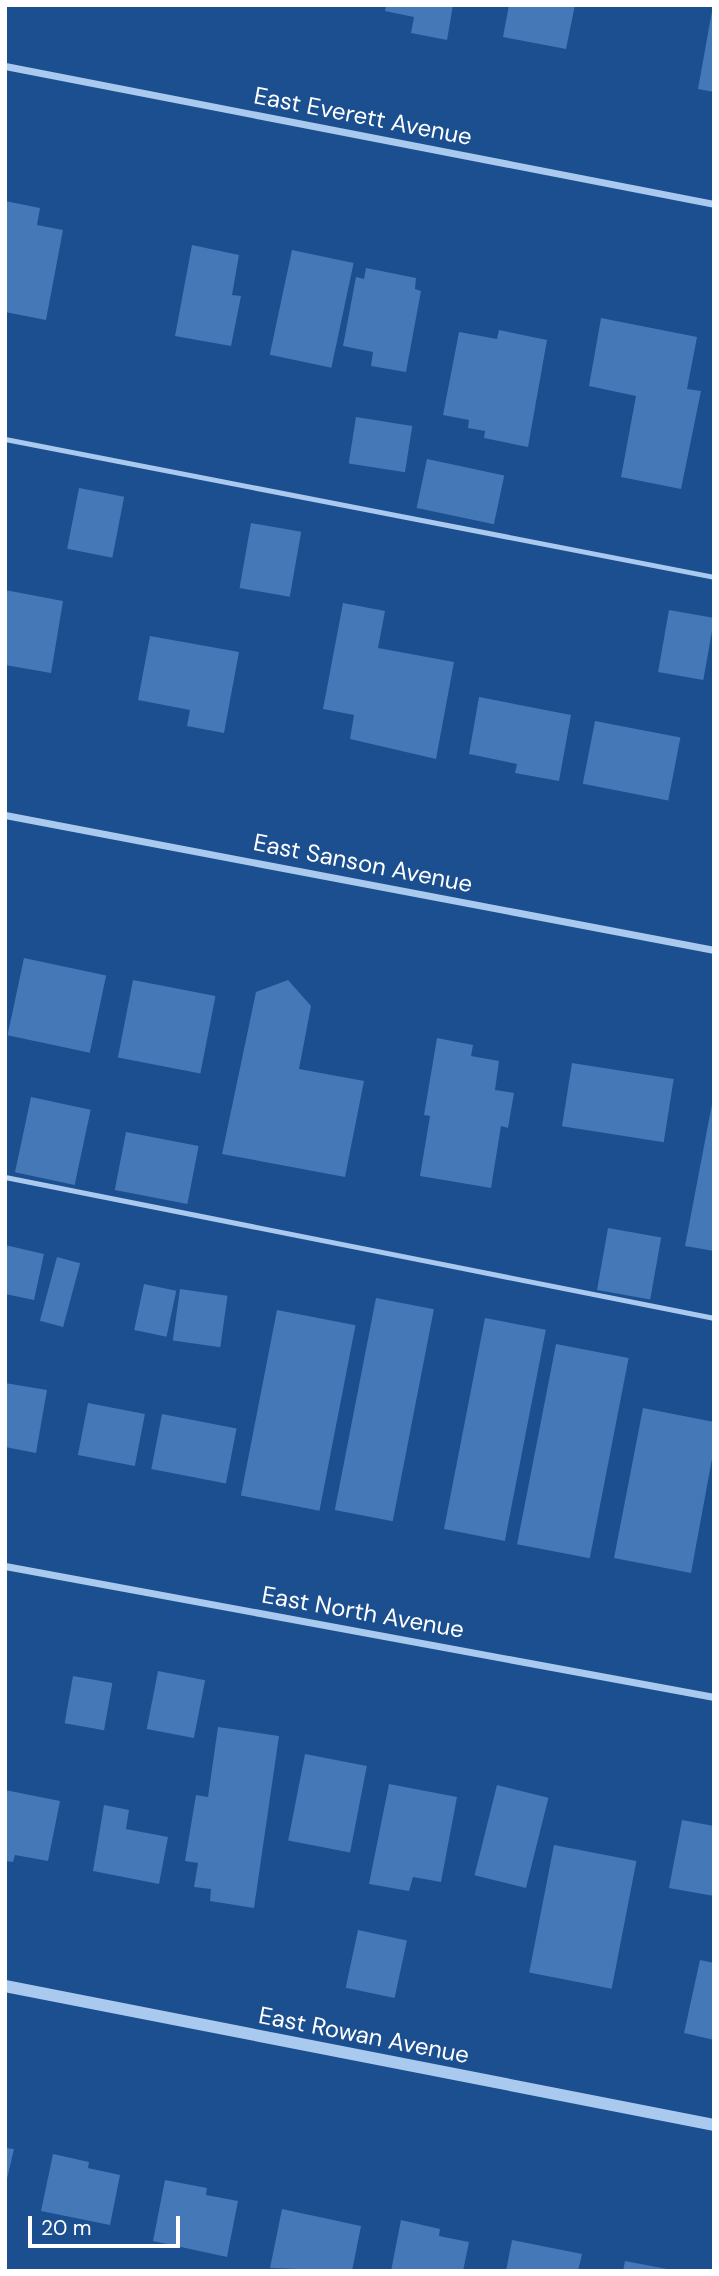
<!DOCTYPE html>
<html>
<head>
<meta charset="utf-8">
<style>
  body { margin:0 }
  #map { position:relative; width:719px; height:2276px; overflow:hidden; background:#1b4f8f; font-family:"DM Sans",sans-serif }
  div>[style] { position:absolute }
  .building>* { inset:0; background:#4478b7; transform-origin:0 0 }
  .service>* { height:5px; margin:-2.5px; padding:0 2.5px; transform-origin:2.5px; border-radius:2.5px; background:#a9c9ee }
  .minor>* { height:7px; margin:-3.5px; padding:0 3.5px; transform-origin:3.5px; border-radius:3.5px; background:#a9c9ee }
  .tertiary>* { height:12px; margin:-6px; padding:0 6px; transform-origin:6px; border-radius:6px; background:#a9c9ee }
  span { translate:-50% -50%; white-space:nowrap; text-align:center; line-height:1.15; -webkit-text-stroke:6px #1b4f8f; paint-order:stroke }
  .street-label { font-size:24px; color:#fff }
  .frame { position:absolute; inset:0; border:7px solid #fff; pointer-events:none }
  .scale { position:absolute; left:28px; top:2216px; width:152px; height:32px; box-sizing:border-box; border:4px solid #fff; border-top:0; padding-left:9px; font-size:21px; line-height:24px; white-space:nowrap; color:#fff; -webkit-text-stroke:5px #1b4f8f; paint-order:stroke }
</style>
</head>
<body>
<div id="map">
  <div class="building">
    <i style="clip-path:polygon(386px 5px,453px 5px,447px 40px,411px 33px,414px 17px,385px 11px)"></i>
    <i style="clip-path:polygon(509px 5px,575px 5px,566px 49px,503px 37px)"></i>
    <i style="clip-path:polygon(712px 11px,714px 11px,714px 92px,698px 89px)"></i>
    <i style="clip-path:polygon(5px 201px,40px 208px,37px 225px,63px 230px,46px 320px,5px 312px)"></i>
    <i style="clip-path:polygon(192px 245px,239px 255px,232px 295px,241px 296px,231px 346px,175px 336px)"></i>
    <i style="left:292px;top:250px;width:63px;height:107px;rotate:12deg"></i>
    <i style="clip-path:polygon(366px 268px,416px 278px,415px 289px,421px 291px,406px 372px,371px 366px,373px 352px,343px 346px,356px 277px,364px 279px)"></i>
    <i style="clip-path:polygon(601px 318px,697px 337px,687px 389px,701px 391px,681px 489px,621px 477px,636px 396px,589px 386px)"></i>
    <i style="clip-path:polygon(499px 330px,547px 340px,528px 447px,484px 438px,485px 431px,468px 428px,469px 420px,443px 415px,459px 332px,497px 339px)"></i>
    <i style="left:356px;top:417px;width:57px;height:47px;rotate:9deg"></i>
    <i style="left:427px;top:459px;width:79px;height:50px;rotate:12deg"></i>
    <i style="left:79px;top:488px;width:46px;height:62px;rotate:11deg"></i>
    <i style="left:251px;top:523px;width:51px;height:66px;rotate:10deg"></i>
    <i style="clip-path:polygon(5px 590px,63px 601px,51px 673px,5px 665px)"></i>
    <i style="clip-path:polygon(343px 603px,385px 611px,378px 648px,454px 662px,436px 759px,350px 739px,354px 715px,323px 709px)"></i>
    <i style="left:669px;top:610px;width:46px;height:63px;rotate:10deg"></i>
    <i style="clip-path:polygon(150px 636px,239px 652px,224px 733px,187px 726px,190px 710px,138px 700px)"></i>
    <i style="clip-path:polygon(479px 697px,571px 715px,559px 781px,515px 773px,517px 764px,469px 754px)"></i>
    <i style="left:595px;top:721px;width:87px;height:64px;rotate:11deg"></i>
    <i style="left:24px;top:958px;width:84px;height:79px;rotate:12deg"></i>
    <i style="left:133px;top:980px;width:84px;height:79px;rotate:11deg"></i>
    <i style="clip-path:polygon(288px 980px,311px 1006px,299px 1069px,364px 1081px,345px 1177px,222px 1154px,256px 992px)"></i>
    <i style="clip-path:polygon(437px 1038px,473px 1045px,471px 1056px,499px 1061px,495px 1090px,514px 1093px,508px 1128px,501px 1126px,491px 1188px,420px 1176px,430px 1116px,424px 1115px)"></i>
    <i style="left:572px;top:1063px;width:103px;height:64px;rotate:9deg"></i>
    <i style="left:31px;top:1097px;width:61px;height:77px;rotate:12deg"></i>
    <i style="clip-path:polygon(712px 1104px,714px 1104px,714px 1251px,685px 1246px)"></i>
    <i style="left:126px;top:1132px;width:74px;height:59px;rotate:11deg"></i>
    <i style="left:608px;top:1228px;width:54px;height:63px;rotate:10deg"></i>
    <i style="clip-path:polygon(5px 1245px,44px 1254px,34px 1300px,5px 1294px)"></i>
    <i style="left:57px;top:1257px;width:24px;height:66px;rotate:15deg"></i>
    <i style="left:144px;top:1284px;width:33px;height:47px;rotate:12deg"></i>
    <i style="left:180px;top:1289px;width:48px;height:52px;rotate:8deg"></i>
    <i style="left:376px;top:1298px;width:59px;height:216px;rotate:11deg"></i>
    <i style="left:277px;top:1310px;width:80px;height:189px;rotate:11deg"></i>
    <i style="left:485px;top:1318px;width:62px;height:215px;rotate:11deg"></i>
    <i style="left:556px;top:1344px;width:74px;height:204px;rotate:11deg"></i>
    <i style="clip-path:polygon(5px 1383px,47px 1390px,36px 1453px,5px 1447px)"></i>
    <i style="left:88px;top:1403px;width:58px;height:53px;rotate:11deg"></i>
    <i style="clip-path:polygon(643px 1408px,714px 1422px,714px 1448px,691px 1573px,614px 1558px)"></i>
    <i style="left:162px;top:1414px;width:76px;height:56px;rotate:11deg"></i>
    <i style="left:158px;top:1671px;width:48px;height:59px;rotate:11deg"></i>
    <i style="left:73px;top:1676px;width:40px;height:48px;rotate:10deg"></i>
    <i style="clip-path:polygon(218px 1727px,279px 1736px,254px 1908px,210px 1901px,211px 1889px,194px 1887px,198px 1863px,185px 1861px,196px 1795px,208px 1797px)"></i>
    <i style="left:305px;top:1754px;width:63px;height:88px;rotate:11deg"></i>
    <i style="clip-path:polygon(389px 1784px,457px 1797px,441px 1882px,413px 1877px,409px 1891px,369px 1884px)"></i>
    <i style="left:497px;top:1785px;width:53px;height:93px;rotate:14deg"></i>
    <i style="clip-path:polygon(5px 1790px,60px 1801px,48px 1861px,15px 1855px,13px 1862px,5px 1861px)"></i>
    <i style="clip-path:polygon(104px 1805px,129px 1810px,126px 1829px,168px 1837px,159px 1884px,93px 1871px)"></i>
    <i style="clip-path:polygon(682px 1820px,714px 1826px,714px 1896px,669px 1888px)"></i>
    <i style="left:554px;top:1845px;width:84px;height:130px;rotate:11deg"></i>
    <i style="left:358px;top:1930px;width:50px;height:59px;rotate:12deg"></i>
    <i style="clip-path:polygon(700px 1960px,714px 1963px,714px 2040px,684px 2033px)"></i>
    <i style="clip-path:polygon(5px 2148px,14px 2149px,6px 2183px,5px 2183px)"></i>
    <i style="clip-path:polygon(53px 2154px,89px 2162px,88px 2168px,120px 2175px,110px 2225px,41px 2211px)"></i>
    <i style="clip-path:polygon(165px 2180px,207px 2188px,206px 2195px,238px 2201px,227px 2257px,153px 2241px)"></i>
    <i style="clip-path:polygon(282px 2209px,361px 2226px,352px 2271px,270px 2268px)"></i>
    <i style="clip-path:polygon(401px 2220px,440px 2229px,439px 2236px,469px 2242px,463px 2271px,391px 2271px)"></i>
    <i style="clip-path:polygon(512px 2240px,582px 2254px,578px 2271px,506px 2271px)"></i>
    <i style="clip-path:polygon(625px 2261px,667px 2269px,667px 2271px,623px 2271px)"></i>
  </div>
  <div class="service">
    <i style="left:5px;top:439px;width:722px;rotate:11.01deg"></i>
    <i style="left:5px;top:1177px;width:723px;rotate:11.25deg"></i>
  </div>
  <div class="minor">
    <i style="left:5px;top:66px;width:722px;rotate:11.01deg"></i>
    <i style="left:5px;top:815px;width:722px;rotate:10.78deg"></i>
    <i style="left:5px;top:1566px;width:721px;rotate:10.47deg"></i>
  </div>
  <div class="tertiary">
    <i style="left:5px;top:1986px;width:722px;rotate:11.09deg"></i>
  </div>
  <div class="street-label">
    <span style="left:363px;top:116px;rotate:11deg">East Everett Avenue</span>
    <span style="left:363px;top:863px;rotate:11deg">East Sanson Avenue</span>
    <span style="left:363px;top:1612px;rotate:10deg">East North Avenue</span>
    <span style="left:364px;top:2035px;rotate:11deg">East Rowan Avenue</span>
  </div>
  <div class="frame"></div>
  <div class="scale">20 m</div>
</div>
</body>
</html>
